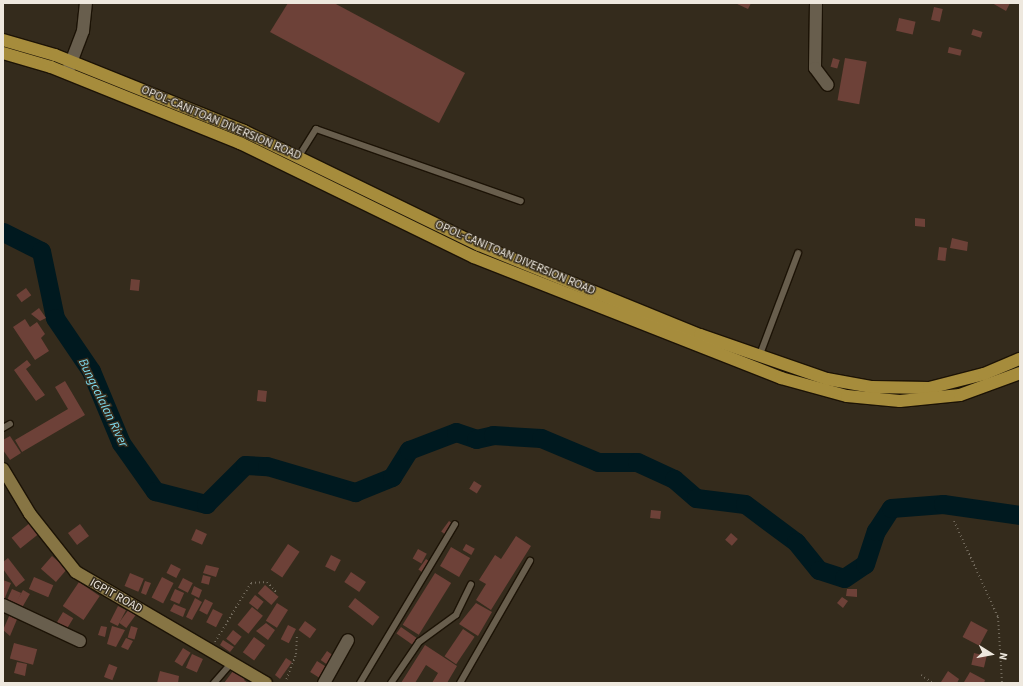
<!DOCTYPE html>
<html>
<head>
<meta charset="utf-8">
<style>
  body { margin:0 }
  #map { position:relative; width:1023px; height:686px; overflow:hidden; background:#342b1c; font-family:"Source Sans 3",sans-serif }
  div>[style] { position:absolute }
  .river>* { height:19px; margin:-9.5px; padding:0 9.5px; transform-origin:9.5px; border-radius:9.5px; background:#00191f }
  .building>* { inset:0; background:#6d4138; transform-origin:0 0 }
  .path>* { height:2px; margin-top:-1px; transform-origin:0; background:repeating-linear-gradient(90deg,#726a5c 0 1px,transparent 0 4px) }
  .roads { filter:drop-shadow(1px 0 #1c1306) drop-shadow(-1px 0 #1c1306) drop-shadow(0 1px #1c1306) drop-shadow(0 -1px #1c1306) }
  .lane>* { height:6px; margin:-3px; padding:0 3px; transform-origin:3px; border-radius:3px; background:#685e4d }
  .street>* { height:12px; margin:-6px; padding:0 6px; transform-origin:6px; border-radius:6px; background:#685e4d }
  .secondary>* { height:12px; margin:-6px; padding:0 6px; transform-origin:6px; border-radius:6px; background:#877544 }
  .primary>* { height:12px; margin:-6px; padding:0 6px; transform-origin:6px; border-radius:6px; background:#a68c3c }
  span { translate:-50% -50%; white-space:nowrap; text-align:center; line-height:1.15; -webkit-text-stroke:3px #342b1c; paint-order:stroke }
  .street-label { font-size:12px; color:#eee8de }
  .water-label { font-size:13px; color:#7fddf1; font-style:italic }
  .frame { position:absolute; inset:0; border:4px solid #eee8de; pointer-events:none }
  .north { position:absolute; left:971px; top:634px; width:40px; height:40px; -webkit-text-stroke:3px #342b1c; paint-order:stroke; rotate:101deg; font-size:11px; font-weight:700; line-height:16px; text-align:center; color:#eee8de }
  .north::after { content:''; display:block; margin:auto; width:14px; height:18px; background:#eee8de; clip-path:polygon(50% 0,100% 100%,50% 72%,0 100%) }
</style>
</head>
<body>
<div id="map">
  <div class="river">
    <i style="left:3px;top:232px;width:42px;rotate:26.6deg"></i>
    <i style="left:41px;top:251px;width:68px;rotate:78.2deg"></i>
    <i style="left:55px;top:318px;width:64px;rotate:55.8deg"></i>
    <i style="left:91px;top:371px;width:78px;rotate:67.4deg"></i>
    <i style="left:121px;top:443px;width:59px;rotate:54.7deg"></i>
    <i style="left:155px;top:491px;width:53px;rotate:14.3deg"></i>
    <i style="left:206px;top:504px;width:55px;rotate:-45deg"></i>
    <i style="left:245px;top:465px;width:22px;rotate:3deg"></i>
    <i style="left:267px;top:466px;width:92px;rotate:16.5deg"></i>
    <i style="left:355px;top:492px;width:40px;rotate:-22deg"></i>
    <i style="left:392px;top:477px;width:32px;rotate:-58deg"></i>
    <i style="left:409px;top:450px;width:50px;rotate:-21deg"></i>
    <i style="left:456px;top:432px;width:21px;rotate:19deg"></i>
    <i style="left:476px;top:439px;width:17px;rotate:-13deg"></i>
    <i style="left:493px;top:435px;width:48px;rotate:3.6deg"></i>
    <i style="left:541px;top:438px;width:62px;rotate:22.8deg"></i>
    <i style="left:598px;top:462px;width:39px"></i>
    <i style="left:637px;top:462px;width:41px;rotate:24.7deg"></i>
    <i style="left:674px;top:479px;width:29px;rotate:41deg"></i>
    <i style="left:696px;top:498px;width:49px;rotate:7deg"></i>
    <i style="left:745px;top:504px;width:64px;rotate:36.7deg"></i>
    <i style="left:796px;top:542px;width:36px;rotate:51deg"></i>
    <i style="left:819px;top:570px;width:26px;rotate:18deg"></i>
    <i style="left:844px;top:578px;width:25px;rotate:-34deg"></i>
    <i style="left:865px;top:564px;width:35px;rotate:-72deg"></i>
    <i style="left:876px;top:531px;width:27px;rotate:-57deg"></i>
    <i style="left:891px;top:508px;width:52px;rotate:-4.4deg"></i>
    <i style="left:943px;top:504px;width:78px;rotate:8.1deg"></i>
  </div>
  <div class="building">
    <i style="clip-path:polygon(288px 3px,334px 3px,465px 73px,439px 123px,270px 32px)"></i>
    <i style="clip-path:polygon(735px 3px,751px 3px,748px 9px)"></i>
    <i style="clip-path:polygon(992px 3px,1010px 3px,1006px 11px)"></i>
    <i style="left:934px;top:7px;width:9px;height:13px;rotate:13deg"></i>
    <i style="left:899px;top:18px;width:17px;height:13px;rotate:13deg"></i>
    <i style="left:973px;top:29px;width:10px;height:6px;rotate:17deg"></i>
    <i style="left:949px;top:47px;width:13px;height:6px;rotate:13deg"></i>
    <i style="left:833px;top:58px;width:7px;height:9px;rotate:16deg"></i>
    <i style="left:845px;top:58px;width:22px;height:43px;rotate:10deg"></i>
    <i style="clip-path:polygon(915px 218px,925px 219px,925px 227px,915px 226px)"></i>
    <i style="clip-path:polygon(952px 238px,968px 242px,967px 251px,950px 248px)"></i>
    <i style="left:939px;top:247px;width:8px;height:13px;rotate:7deg"></i>
    <i style="left:131px;top:279px;width:9px;height:11px;rotate:6deg"></i>
    <i style="left:26px;top:288px;width:9px;height:12px;rotate:54deg"></i>
    <i style="clip-path:polygon(39px 308px,46px 318px,40px 321px,31px 314px)"></i>
    <i style="clip-path:polygon(25px 319px,30px 327px,37px 322px,45px 334px,41px 338px,49px 351px,35px 360px,13px 327px)"></i>
    <i style="clip-path:polygon(27px 360px,31px 365px,26px 369px,45px 395px,36px 401px,14px 370px)"></i>
    <i style="clip-path:polygon(65px 381px,85px 415px,22px 452px,15px 440px,68px 409px,55px 387px)"></i>
    <i style="left:258px;top:390px;width:9px;height:11px;rotate:6deg"></i>
    <i style="clip-path:polygon(10px 436px,21px 453px,10px 460px,3px 450px,3px 440px)"></i>
    <i style="left:474px;top:481px;width:9px;height:9px;rotate:32deg"></i>
    <i style="left:651px;top:510px;width:10px;height:8px;rotate:6deg"></i>
    <i style="left:449px;top:521px;width:5px;height:13px;rotate:37deg"></i>
    <i style="left:31px;top:522px;width:14px;height:25px;rotate:51deg"></i>
    <i style="left:80px;top:524px;width:15px;height:15px;rotate:53deg"></i>
    <i style="left:196px;top:529px;width:12px;height:12px;rotate:24deg"></i>
    <i style="left:731px;top:533px;width:9px;height:9px;rotate:41deg"></i>
    <i style="clip-path:polygon(516px 536px,531px 546px,491px 610px,476px 600px,486px 584px,479px 580px,495px 555px,501px 559px)"></i>
    <i style="left:288px;top:544px;width:14px;height:31px;rotate:34deg"></i>
    <i style="left:466px;top:544px;width:10px;height:7px;rotate:29deg"></i>
    <i style="left:451px;top:547px;width:22px;height:22px;rotate:30deg"></i>
    <i style="left:418px;top:549px;width:10px;height:11px;rotate:29deg"></i>
    <i style="left:331px;top:555px;width:11px;height:13px;rotate:27deg"></i>
    <i style="left:52px;top:556px;width:20px;height:17px;rotate:41deg"></i>
    <i style="clip-path:polygon(8px 558px,25px 580px,16px 587px,3px 569px,3px 562px)"></i>
    <i style="left:426px;top:559px;width:9px;height:13px;rotate:36deg"></i>
    <i style="left:171px;top:564px;width:11px;height:10px;rotate:27deg"></i>
    <i style="clip-path:polygon(206px 565px,219px 568px,216px 577px,203px 573px)"></i>
    <i style="left:351px;top:572px;width:18px;height:12px;rotate:34deg"></i>
    <i style="left:130px;top:573px;width:15px;height:14px;rotate:23deg"></i>
    <i style="left:435px;top:573px;width:19px;height:61px;rotate:32deg"></i>
    <i style="left:203px;top:575px;width:8px;height:8px;rotate:14deg"></i>
    <i style="left:34px;top:577px;width:21px;height:13px;rotate:23deg"></i>
    <i style="left:162px;top:577px;width:13px;height:23px;rotate:27deg"></i>
    <i style="left:183px;top:578px;width:11px;height:11px;rotate:27deg"></i>
    <i style="clip-path:polygon(3px 580px,11px 583px,4px 600px,3px 600px)"></i>
    <i style="clip-path:polygon(145px 581px,151px 583px,146px 595px,141px 593px)"></i>
    <i style="left:79px;top:582px;width:25px;height:29px;rotate:34deg"></i>
    <i style="left:265px;top:585px;width:18px;height:11px;rotate:41deg"></i>
    <i style="clip-path:polygon(194px 586px,202px 590px,199px 598px,191px 594px)"></i>
    <i style="left:12px;top:589px;width:10px;height:14px;rotate:24deg"></i>
    <i style="left:175px;top:589px;width:10px;height:12px;rotate:24deg"></i>
    <i style="clip-path:polygon(847px 589px,857px 589px,857px 597px,846px 596px)"></i>
    <i style="left:23px;top:590px;width:8px;height:20px;rotate:30deg"></i>
    <i style="left:255px;top:595px;width:11px;height:10px;rotate:38deg"></i>
    <i style="clip-path:polygon(842px 597px,848px 601px,843px 608px,837px 603px)"></i>
    <i style="clip-path:polygon(195px 598px,202px 602px,192px 620px,186px 617px)"></i>
    <i style="left:355px;top:598px;width:31px;height:11px;rotate:38deg"></i>
    <i style="left:205px;top:599px;width:9px;height:13px;rotate:27deg"></i>
    <i style="left:277px;top:603px;width:13px;height:21px;rotate:32deg"></i>
    <i style="clip-path:polygon(476px 603px,492px 612px,478px 636px,459px 624px)"></i>
    <i style="clip-path:polygon(174px 604px,186px 609px,183px 617px,170px 611px)"></i>
    <i style="left:118px;top:606px;width:9px;height:18px;rotate:27deg"></i>
    <i style="left:252px;top:607px;width:14px;height:23px;rotate:39deg"></i>
    <i style="left:129px;top:609px;width:9px;height:17px;rotate:36deg"></i>
    <i style="left:213px;top:609px;width:11px;height:15px;rotate:27deg"></i>
    <i style="left:63px;top:612px;width:12px;height:13px;rotate:31deg"></i>
    <i style="clip-path:polygon(10px 614px,18px 617px,10px 636px,3px 630px)"></i>
    <i style="left:305px;top:621px;width:14px;height:11px;rotate:36deg"></i>
    <i style="left:971px;top:621px;width:19px;height:18px;rotate:28deg"></i>
    <i style="clip-path:polygon(266px 623px,275px 630px,268px 640px,256px 631px)"></i>
    <i style="left:288px;top:625px;width:9px;height:16px;rotate:27deg"></i>
    <i style="clip-path:polygon(101px 626px,107px 627px,105px 637px,98px 635px)"></i>
    <i style="clip-path:polygon(112px 626px,125px 630px,116px 647px,107px 644px)"></i>
    <i style="left:131px;top:626px;width:7px;height:12px;rotate:16deg"></i>
    <i style="left:401px;top:627px;width:21px;height:8px;rotate:35deg"></i>
    <i style="left:463px;top:629px;width:14px;height:33px;rotate:34deg"></i>
    <i style="left:233px;top:630px;width:11px;height:11px;rotate:38deg"></i>
    <i style="left:254px;top:637px;width:14px;height:19px;rotate:36deg"></i>
    <i style="clip-path:polygon(126px 638px,133px 641px,128px 650px,121px 647px)"></i>
    <i style="clip-path:polygon(223px 640px,234px 647px,230px 652px,220px 645px)"></i>
    <i style="left:14px;top:643px;width:24px;height:16px;rotate:15deg"></i>
    <i style="clip-path:polygon(425px 645px,457px 666px,447px 683px,432px 683px,438px 673px,426px 665px,415px 683px,401px 683px)"></i>
    <i style="left:183px;top:648px;width:9px;height:16px;rotate:32deg"></i>
    <i style="left:327px;top:651px;width:12px;height:11px;rotate:35deg"></i>
    <i style="left:974px;top:653px;width:13px;height:12px;rotate:13deg"></i>
    <i style="left:192px;top:654px;width:12px;height:15px;rotate:24deg"></i>
    <i style="clip-path:polygon(286px 658px,292px 662px,280px 679px,275px 675px)"></i>
    <i style="left:317px;top:661px;width:15px;height:13px;rotate:32deg"></i>
    <i style="clip-path:polygon(17px 662px,27px 664px,25px 676px,14px 673px)"></i>
    <i style="left:109px;top:664px;width:9px;height:14px;rotate:21deg"></i>
    <i style="clip-path:polygon(160px 671px,179px 676px,178px 683px,157px 683px)"></i>
    <i style="clip-path:polygon(233px 671px,246px 677px,244px 680px,248px 683px,224px 683px)"></i>
    <i style="clip-path:polygon(948px 671px,959px 679px,957px 683px,941px 682px)"></i>
    <i style="clip-path:polygon(970px 672px,985px 680px,984px 683px,964px 682px)"></i>
  </div>
  <div class="path">
    <i style="left:3px;top:335px;width:1px;rotate:-90deg"></i>
    <i style="left:954px;top:521px;width:106px;rotate:65.4deg"></i>
    <i style="left:998px;top:617px;width:66px;rotate:86.5deg"></i>
    <i style="left:215px;top:642px;width:69px;rotate:-58.6deg"></i>
    <i style="left:251px;top:583px;width:16px;rotate:-4deg"></i>
    <i style="left:267px;top:582px;width:15px;rotate:48deg"></i>
    <i style="left:921px;top:675px;width:14px;rotate:34deg"></i>
    <i style="left:285px;top:683px;width:31px;rotate:-69deg"></i>
    <i style="left:296px;top:654px;width:18px;rotate:-87deg"></i>
  </div>
  <div class="roads">
    <div class="lane">
      <i style="left:299px;top:156px;width:32px;rotate:-58deg"></i>
      <i style="left:316px;top:129px;width:217px;rotate:19.4deg"></i>
      <i style="left:759px;top:357px;width:111px;rotate:-69.4deg"></i>
      <i style="left:3px;top:428px;width:8px;rotate:-30deg"></i>
      <i style="left:214px;top:683px;width:28px;rotate:-49deg"></i>
      <i style="left:360px;top:683px;width:185px;rotate:-59.1deg"></i>
      <i style="left:391px;top:683px;width:50px;rotate:-55.7deg"></i>
      <i style="left:419px;top:642px;width:46px;rotate:-36.1deg"></i>
      <i style="left:456px;top:615px;width:34px;rotate:-64deg"></i>
      <i style="left:460px;top:683px;width:141px;rotate:-60.2deg"></i>
    </div>
    <div class="street">
      <i style="left:816px;top:3px;width:65px;rotate:90.9deg"></i>
      <i style="left:815px;top:68px;width:21px;rotate:53deg"></i>
      <i style="left:67px;top:73px;width:45px;rotate:-69.1deg"></i>
      <i style="left:83px;top:31px;width:28px;rotate:-84deg"></i>
      <i style="left:3px;top:605px;width:85px;rotate:25.1deg"></i>
      <i style="left:324px;top:683px;width:49px;rotate:-60.8deg"></i>
    </div>
    <div class="secondary">
      <i style="left:3px;top:469px;width:52px;rotate:59deg"></i>
      <i style="left:30px;top:514px;width:74px;rotate:51.6deg"></i>
      <i style="left:76px;top:572px;width:220px;rotate:30.3deg"></i>
    </div>
    <div class="primary">
      <i style="left:3px;top:40px;width:54px;rotate:16.1deg"></i>
      <i style="left:55px;top:55px;width:204px;rotate:21.9deg"></i>
      <i style="left:244px;top:131px;width:261px;rotate:25.9deg"></i>
      <i style="left:479px;top:245px;width:239px;rotate:22.2deg"></i>
      <i style="left:700px;top:335px;width:134px;rotate:19.1deg"></i>
      <i style="left:827px;top:379px;width:46px;rotate:10.1deg"></i>
      <i style="left:872px;top:387px;width:57px;rotate:1deg"></i>
      <i style="left:929px;top:388px;width:57px;rotate:-14.3deg"></i>
      <i style="left:984px;top:374px;width:39px;rotate:-23deg"></i>
      <i style="left:3px;top:53px;width:50px;rotate:16.3deg"></i>
      <i style="left:51px;top:67px;width:204px;rotate:21.9deg"></i>
      <i style="left:240px;top:143px;width:260px;rotate:26deg"></i>
      <i style="left:474px;top:257px;width:330px;rotate:21.5deg"></i>
      <i style="left:781px;top:378px;width:68px;rotate:15.3deg"></i>
      <i style="left:847px;top:396px;width:53px;rotate:5.4deg"></i>
      <i style="left:900px;top:401px;width:60px;rotate:-5.7deg"></i>
      <i style="left:960px;top:395px;width:64px;rotate:-20.1deg"></i>
    </div>
  </div>
  <div class="street-label">
    <span style="left:221px;top:123px;rotate:23deg">OPOL-CANITOAN DIVERSION ROAD</span>
    <span style="left:515px;top:258px;rotate:23deg">OPOL-CANITOAN DIVERSION ROAD</span>
    <span style="left:116px;top:596px;rotate:29deg">IGPIT ROAD</span>
  </div>
  <div class="water-label">
    <span style="left:103px;top:403px;rotate:64deg">Bungcalalan River</span>
  </div>
  <div class="frame"></div>
  <div class="north">N</div>
</div>
</body>
</html>
